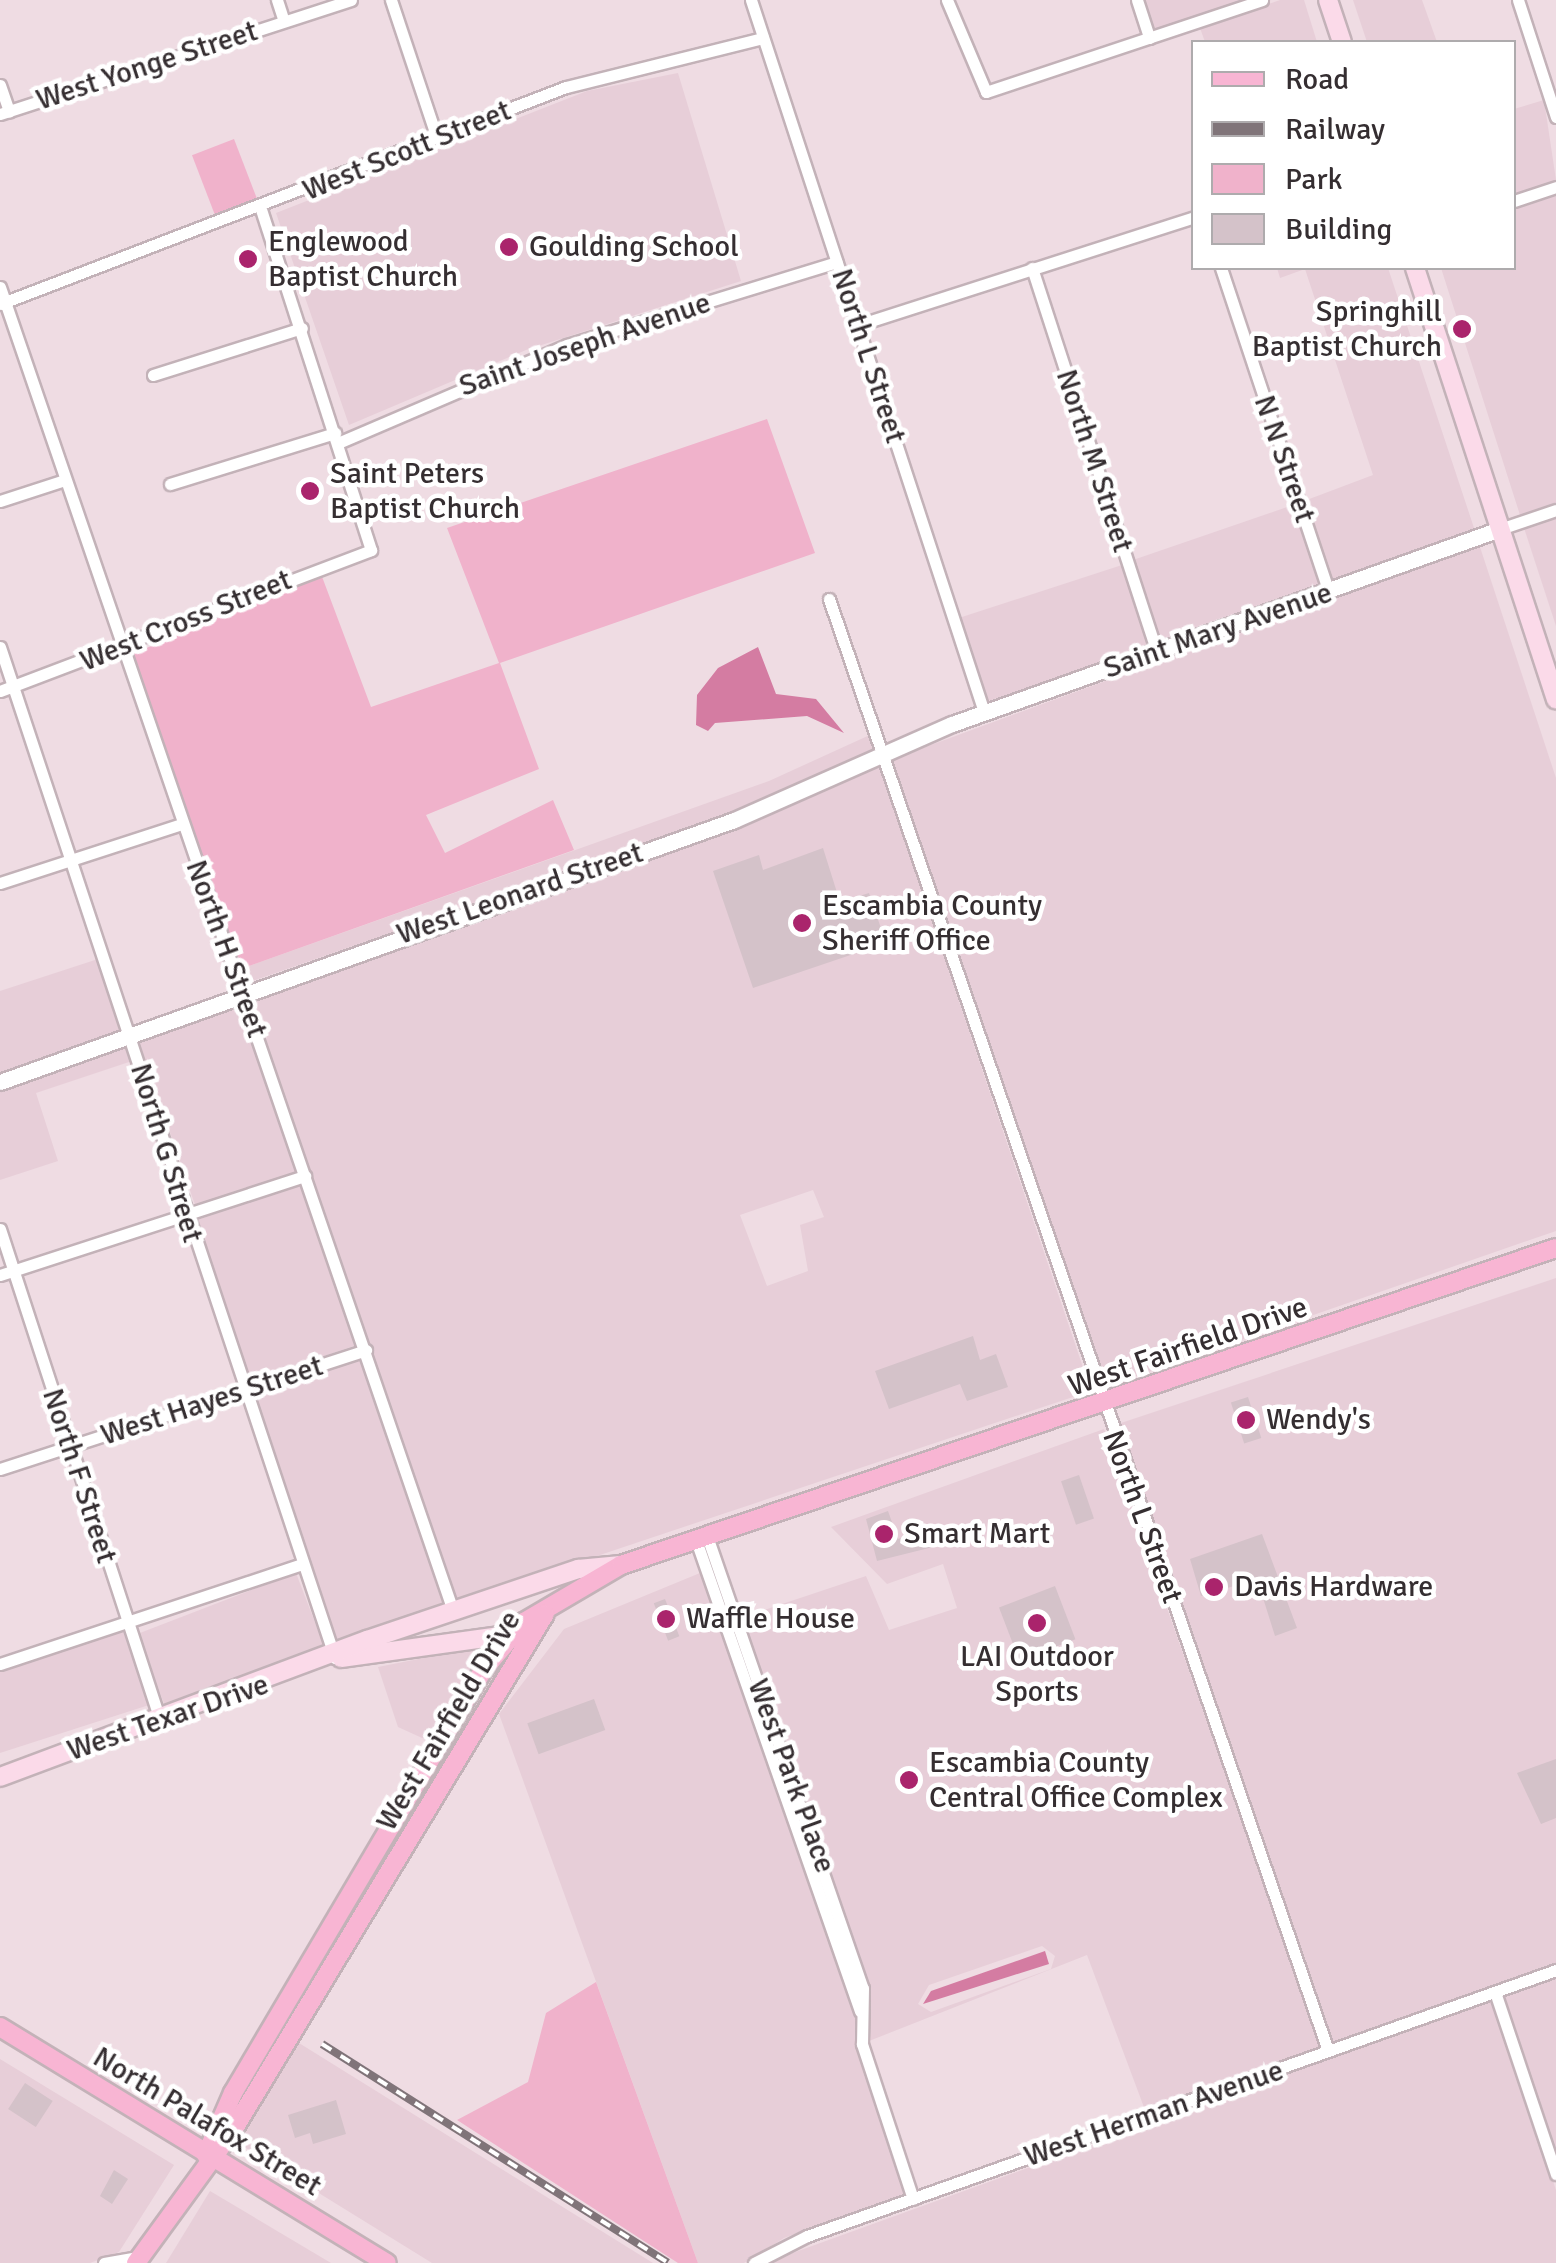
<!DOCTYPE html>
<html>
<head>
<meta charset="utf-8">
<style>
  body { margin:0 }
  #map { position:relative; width:1556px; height:2263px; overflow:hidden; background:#efdce3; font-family:Signika,sans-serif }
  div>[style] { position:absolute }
  .built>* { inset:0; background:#e7ced8; transform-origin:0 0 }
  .green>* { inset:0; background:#f0b2cb; transform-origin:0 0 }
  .water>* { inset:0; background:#d47ca2 }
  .building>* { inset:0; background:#d4c2c9; transform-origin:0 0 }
  .roads { filter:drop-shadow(2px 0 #c3b2b8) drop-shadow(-2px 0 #c3b2b8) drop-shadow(0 2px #c3b2b8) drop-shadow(0 -2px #c3b2b8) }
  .minor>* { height:11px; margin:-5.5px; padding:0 5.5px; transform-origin:5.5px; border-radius:5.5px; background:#fff }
  .tertiary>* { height:15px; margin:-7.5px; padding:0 7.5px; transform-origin:7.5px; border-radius:7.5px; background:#fff }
  .secondary>* { height:18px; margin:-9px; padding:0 9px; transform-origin:9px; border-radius:9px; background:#fbdae9 }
  .primary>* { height:18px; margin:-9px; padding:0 9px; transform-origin:9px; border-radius:9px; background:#f8b5d3 }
  .rail>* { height:8px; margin-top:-4px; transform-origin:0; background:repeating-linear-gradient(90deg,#fff 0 11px,#807479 0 22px); box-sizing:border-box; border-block:2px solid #807479 }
  .dots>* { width:28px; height:28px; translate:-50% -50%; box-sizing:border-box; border:5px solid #fff; border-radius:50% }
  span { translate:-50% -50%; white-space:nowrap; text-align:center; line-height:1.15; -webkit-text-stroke:9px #fff; paint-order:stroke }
  .street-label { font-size:30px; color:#352e31 }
  .poi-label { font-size:30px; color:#352e31 }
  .left { translate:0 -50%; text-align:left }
  .right { translate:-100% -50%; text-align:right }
  .legend { position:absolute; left:1191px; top:40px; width:325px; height:230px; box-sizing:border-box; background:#fff; border:2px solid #aeabad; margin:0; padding:12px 18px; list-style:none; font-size:30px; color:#352e31 }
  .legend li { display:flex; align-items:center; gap:20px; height:50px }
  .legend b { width:50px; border:2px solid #aeabad }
</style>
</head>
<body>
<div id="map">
  <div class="built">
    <i style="clip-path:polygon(1143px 0,1242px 0,1152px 30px)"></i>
    <i style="clip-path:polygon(1280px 0,1304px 0,1317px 42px,1205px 42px,1200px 28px)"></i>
    <i style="clip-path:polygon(1353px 0,1422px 0,1437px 42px,1367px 42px)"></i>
    <i style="clip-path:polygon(678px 73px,741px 281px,526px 350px,349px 425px,276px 213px,587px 91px)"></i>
    <i style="clip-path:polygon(1544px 100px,1556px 180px,1514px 194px,1514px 109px)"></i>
    <i style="clip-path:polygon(1556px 194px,1556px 503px,1520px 515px,1441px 268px,1514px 268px,1514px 208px)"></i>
    <i style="clip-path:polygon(1277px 268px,1388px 268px,1475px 531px,1332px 584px,1304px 501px,1373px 475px,1305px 269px,1280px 278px)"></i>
    <i style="left:1293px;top:505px;width:88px;height:170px;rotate:71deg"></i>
    <i style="clip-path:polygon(1556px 517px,1556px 626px,1524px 528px)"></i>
    <i style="clip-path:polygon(1479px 544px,1556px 778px,1556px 1231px,1102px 1388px,890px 760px)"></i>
    <i style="left:1122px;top:565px;width:88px;height:170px;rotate:72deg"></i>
    <i style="clip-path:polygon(872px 734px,875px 752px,732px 814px,244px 984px,238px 970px,769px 781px)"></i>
    <i style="clip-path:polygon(evenodd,879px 765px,1091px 1391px,456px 1603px,249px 996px,736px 826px,879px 765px,813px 1190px,824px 1217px,800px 1225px,808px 1271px,767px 1286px,740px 1215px,813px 1190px)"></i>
    <i style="clip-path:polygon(98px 959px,124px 1034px,0 1075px,0 991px)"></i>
    <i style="left:239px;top:1001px;width:180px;height:108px;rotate:71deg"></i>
    <i style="clip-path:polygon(128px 1046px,132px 1061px,36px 1093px,58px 1161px,0 1180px,0 1089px)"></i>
    <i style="left:302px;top:1184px;width:170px;height:116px;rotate:71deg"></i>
    <i style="clip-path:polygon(1556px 1278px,1556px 1963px,1332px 2042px,1115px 1425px)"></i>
    <i style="left:363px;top:1358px;width:262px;height:120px;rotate:72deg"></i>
    <i style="clip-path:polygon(evenodd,1104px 1429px,1321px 2046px,1145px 2110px,1087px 1955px,869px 2041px,916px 2190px,868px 2043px,869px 1986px,740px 1618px,866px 1576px,889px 1630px,957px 1608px,943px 1564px,887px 1584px,831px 1527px,1104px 1429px,1042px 1946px,1055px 1956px,1051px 1969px,931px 2012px,918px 2004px,929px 1985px,1042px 1946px)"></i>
    <i style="left:296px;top:1573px;width:81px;height:170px;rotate:69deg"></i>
    <i style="clip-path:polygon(700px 1573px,855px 2016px,905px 2194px,784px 2238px,744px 2263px,698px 2263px,499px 1714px,564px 1629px)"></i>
    <i style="clip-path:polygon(123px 1629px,149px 1705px,0 1753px,0 1671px)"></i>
    <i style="clip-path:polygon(489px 1645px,431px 1742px,398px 1727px,378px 1667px)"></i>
    <i style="clip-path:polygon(1556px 1977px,1556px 2157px,1502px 1996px)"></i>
    <i style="clip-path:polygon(1492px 2000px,1556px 2190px,1556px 2263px,765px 2263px)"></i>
    <i style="clip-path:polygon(299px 2043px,653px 2263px,432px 2263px,238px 2143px)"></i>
    <i style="clip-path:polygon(0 2059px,174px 2165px,119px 2252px,90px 2263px,0 2263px)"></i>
    <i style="clip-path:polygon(210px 2191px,331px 2263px,166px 2263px)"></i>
  </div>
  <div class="green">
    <i style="left:234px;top:139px;width:70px;height:45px;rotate:69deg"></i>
    <i style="clip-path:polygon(767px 419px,815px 553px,500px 663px,539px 769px,426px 815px,445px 853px,553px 800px,574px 850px,238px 970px,130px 655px,321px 574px,371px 707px,499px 663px,447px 528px)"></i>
    <i style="clip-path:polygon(596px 1982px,698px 2263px,678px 2263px,457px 2120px,528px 2082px,546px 2013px)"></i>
  </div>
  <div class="water">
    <i style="clip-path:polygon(758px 647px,776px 694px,816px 699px,844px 733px,807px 716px,715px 723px,708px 731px,696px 725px,697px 695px,718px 668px)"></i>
    <i style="clip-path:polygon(1045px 1951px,1049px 1964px,923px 2004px,931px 1991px)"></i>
  </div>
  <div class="building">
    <i style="clip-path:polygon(823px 848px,840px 902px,869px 893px,886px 943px,753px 988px,713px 871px,759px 855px,763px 870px)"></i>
    <i style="clip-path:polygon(973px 1336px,980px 1360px,996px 1354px,1008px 1387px,967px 1401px,960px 1384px,889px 1409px,875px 1371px)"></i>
    <i style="left:1248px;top:1397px;width:43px;height:18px;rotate:72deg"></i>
    <i style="left:1079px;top:1475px;width:46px;height:19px;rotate:71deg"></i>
    <i style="clip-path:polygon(888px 1511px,898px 1539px,927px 1529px,933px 1547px,877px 1561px,866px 1519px)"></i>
    <i style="clip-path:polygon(1262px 1534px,1297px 1628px,1275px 1636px,1257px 1579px,1201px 1596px,1190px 1559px)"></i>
    <i style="left:1055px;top:1586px;width:57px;height:60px;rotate:69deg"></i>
    <i style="left:665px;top:1599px;width:40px;height:12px;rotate:69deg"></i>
    <i style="left:594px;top:1699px;width:33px;height:71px;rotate:70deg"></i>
    <i style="clip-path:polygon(1556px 1759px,1556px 1818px,1541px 1824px,1517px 1773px)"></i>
    <i style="left:25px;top:2083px;width:33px;height:31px;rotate:33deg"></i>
    <i style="clip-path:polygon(336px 2100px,346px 2134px,313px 2144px,310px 2133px,295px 2138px,288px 2115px)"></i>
    <i style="clip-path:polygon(114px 2170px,128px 2179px,112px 2204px,100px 2196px)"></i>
  </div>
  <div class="roads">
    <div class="minor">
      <i style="left:277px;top:0;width:22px;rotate:72deg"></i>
      <i style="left:391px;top:0;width:145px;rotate:71.6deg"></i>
      <i style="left:751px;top:0;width:749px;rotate:71.88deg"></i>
      <i style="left:947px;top:0;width:100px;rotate:67deg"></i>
      <i style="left:986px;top:92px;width:291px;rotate:-18.4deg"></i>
      <i style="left:1137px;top:0;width:40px;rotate:72deg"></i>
      <i style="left:1518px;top:0;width:123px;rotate:72deg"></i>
      <i style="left:0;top:85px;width:28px;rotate:71deg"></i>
      <i style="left:0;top:114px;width:369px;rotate:-18deg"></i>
      <i style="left:1514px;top:201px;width:44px;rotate:-18.4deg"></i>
      <i style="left:1032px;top:268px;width:405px;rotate:72deg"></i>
      <i style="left:1221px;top:268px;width:342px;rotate:71.6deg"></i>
      <i style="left:0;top:287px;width:1399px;rotate:71.11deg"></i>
      <i style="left:0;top:304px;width:606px;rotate:-20.98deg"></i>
      <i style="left:566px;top:87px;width:203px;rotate:-14deg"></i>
      <i style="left:858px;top:325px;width:353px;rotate:-17.8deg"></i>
      <i style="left:153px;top:375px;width:156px;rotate:-17.5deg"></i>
      <i style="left:338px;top:443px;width:249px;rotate:-23.2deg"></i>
      <i style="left:567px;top:345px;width:282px;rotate:-17.1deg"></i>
      <i style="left:170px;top:484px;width:173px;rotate:-17.2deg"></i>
      <i style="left:0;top:501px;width:68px;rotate:-17.9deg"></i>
      <i style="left:1500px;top:529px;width:59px;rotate:-18.7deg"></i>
      <i style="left:829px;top:599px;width:1535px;rotate:71.03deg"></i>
      <i style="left:0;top:647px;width:1065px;rotate:71.67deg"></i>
      <i style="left:0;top:691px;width:397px;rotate:-20.8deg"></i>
      <i style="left:371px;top:550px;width:357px;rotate:-107.9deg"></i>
      <i style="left:0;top:883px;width:191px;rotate:-18deg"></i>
      <i style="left:0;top:1229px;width:516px;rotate:71.95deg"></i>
      <i style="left:0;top:1275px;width:321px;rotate:-18deg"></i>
      <i style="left:0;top:1469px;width:385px;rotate:-18deg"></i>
      <i style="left:708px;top:1539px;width:475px;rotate:71deg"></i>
      <i style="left:863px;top:1988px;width:56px;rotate:91deg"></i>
      <i style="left:862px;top:2044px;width:163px;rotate:71.8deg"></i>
      <i style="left:697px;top:1543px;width:496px;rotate:70.8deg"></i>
      <i style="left:0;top:1664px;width:315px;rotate:-18.3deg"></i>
      <i style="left:1495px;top:1992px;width:192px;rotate:71.5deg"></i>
      <i style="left:104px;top:2263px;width:36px;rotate:-10deg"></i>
      <i style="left:754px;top:2263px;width:59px;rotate:-27deg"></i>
      <i style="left:807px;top:2236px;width:795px;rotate:-19.55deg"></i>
    </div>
    <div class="tertiary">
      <i style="left:0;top:1082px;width:779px;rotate:-19.64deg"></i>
      <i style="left:734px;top:820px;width:238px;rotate:-23.8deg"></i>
      <i style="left:952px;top:724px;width:582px;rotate:-19.59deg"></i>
    </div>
    <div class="secondary">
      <i style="left:1328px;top:0;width:44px;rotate:71.6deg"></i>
      <i style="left:1415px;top:268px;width:454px;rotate:71.9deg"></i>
      <i style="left:341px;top:1658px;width:183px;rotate:-7.9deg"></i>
      <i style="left:0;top:1777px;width:392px;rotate:-20.5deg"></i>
      <i style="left:367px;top:1640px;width:223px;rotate:-18.6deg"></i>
      <i style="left:578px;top:1569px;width:43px;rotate:-5.3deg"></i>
    </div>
    <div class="primary">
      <i style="left:0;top:2027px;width:453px;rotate:31.4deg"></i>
      <i style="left:206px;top:2155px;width:68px;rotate:-66.5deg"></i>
      <i style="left:233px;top:2093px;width:493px;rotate:-59.4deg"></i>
      <i style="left:484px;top:1669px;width:62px;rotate:-49.6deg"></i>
      <i style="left:524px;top:1622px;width:113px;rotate:-30.4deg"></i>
      <i style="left:621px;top:1565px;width:987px;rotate:-18.73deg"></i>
      <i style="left:136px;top:2263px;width:168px;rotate:-53.9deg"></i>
      <i style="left:235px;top:2127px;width:599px;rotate:-58.86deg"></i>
    </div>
  </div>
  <div class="rail">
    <i style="left:322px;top:2044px;width:409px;rotate:32.3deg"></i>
  </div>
  <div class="dots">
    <i style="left:509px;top:247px;background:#aa246c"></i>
    <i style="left:248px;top:259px;background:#aa246c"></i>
    <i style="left:1462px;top:329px;background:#aa246c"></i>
    <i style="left:310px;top:491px;background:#aa246c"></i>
    <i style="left:802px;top:923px;background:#aa246c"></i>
    <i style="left:1246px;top:1420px;background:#aa246c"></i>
    <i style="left:884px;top:1534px;background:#aa246c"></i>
    <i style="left:1214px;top:1587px;background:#aa246c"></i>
    <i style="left:666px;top:1619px;background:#aa246c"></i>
    <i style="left:1037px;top:1623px;background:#aa246c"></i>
    <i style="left:909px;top:1780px;background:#aa246c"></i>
  </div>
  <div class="street-label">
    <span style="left:147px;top:66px;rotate:-18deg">West Yonge Street</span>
    <span style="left:407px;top:151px;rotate:-22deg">West Scott Street</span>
    <span style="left:585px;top:345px;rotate:-19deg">Saint Joseph Avenue</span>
    <span style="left:868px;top:356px;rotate:72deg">North L Street</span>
    <span style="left:1284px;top:459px;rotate:71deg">N N Street</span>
    <span style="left:1094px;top:461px;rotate:72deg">North M Street</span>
    <span style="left:186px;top:621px;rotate:-22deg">West Cross Street</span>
    <span style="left:1218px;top:631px;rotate:-19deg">Saint Mary Avenue</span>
    <span style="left:520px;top:894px;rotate:-19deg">West Leonard Street</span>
    <span style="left:226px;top:949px;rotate:70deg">North H Street</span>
    <span style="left:166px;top:1153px;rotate:73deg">North G Street</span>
    <span style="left:1188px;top:1347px;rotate:-19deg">West Fairfield Drive</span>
    <span style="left:212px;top:1401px;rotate:-18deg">West Hayes Street</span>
    <span style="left:79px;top:1476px;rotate:72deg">North F Street</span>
    <span style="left:1142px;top:1517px;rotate:70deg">North L Street</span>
    <span style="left:168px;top:1718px;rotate:-19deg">West Texar Drive</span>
    <span style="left:449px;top:1721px;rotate:-59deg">West Fairfield Drive</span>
    <span style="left:791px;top:1776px;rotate:70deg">West Park Place</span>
    <span style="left:1154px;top:2114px;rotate:-19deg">West Herman Avenue</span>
    <span style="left:207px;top:2122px;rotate:31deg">North Palafox Street</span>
  </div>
  <div class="poi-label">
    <span class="left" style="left:268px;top:259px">Englewood<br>Baptist Church</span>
    <span class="left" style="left:529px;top:247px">Goulding School</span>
    <span class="right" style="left:1442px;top:329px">Springhill<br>Baptist Church</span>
    <span class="left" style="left:330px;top:491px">Saint Peters<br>Baptist Church</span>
    <span class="left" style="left:822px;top:923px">Escambia County<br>Sheriff Office</span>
    <span class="left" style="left:1266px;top:1420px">Wendy's</span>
    <span class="left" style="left:904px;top:1534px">Smart Mart</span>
    <span class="left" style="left:1234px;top:1587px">Davis Hardware</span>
    <span class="left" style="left:686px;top:1619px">Waffle House</span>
    <span style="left:1037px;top:1674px">LAI Outdoor<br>Sports</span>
    <span class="left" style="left:929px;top:1780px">Escambia County<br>Central Office Complex</span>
  </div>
  <ul class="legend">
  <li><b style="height:12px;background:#f8b5d3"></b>Road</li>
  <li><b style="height:12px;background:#807479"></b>Railway</li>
  <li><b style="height:28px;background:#f0b2cb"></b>Park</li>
  <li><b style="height:28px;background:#d4c2c9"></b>Building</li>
  </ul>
</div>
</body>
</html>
